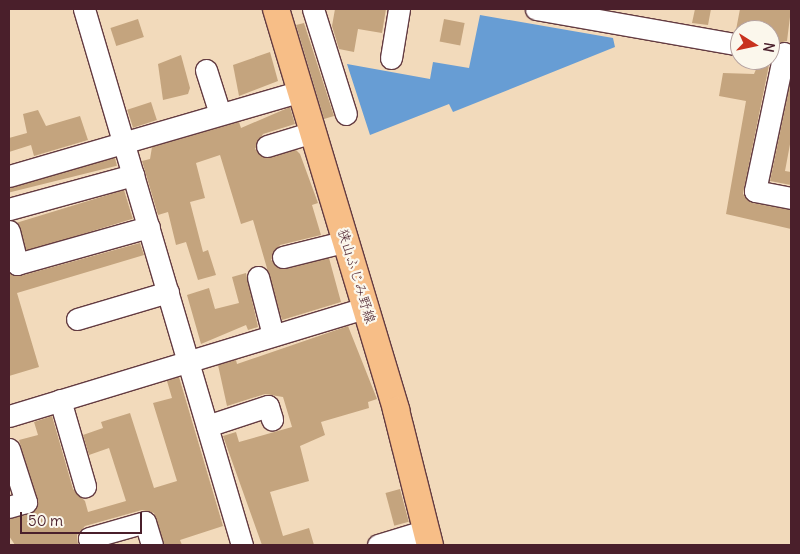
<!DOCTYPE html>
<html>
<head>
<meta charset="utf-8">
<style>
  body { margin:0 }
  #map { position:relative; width:800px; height:554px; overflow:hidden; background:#f2dabb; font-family:Delius,"Klee One",sans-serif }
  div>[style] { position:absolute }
  .water>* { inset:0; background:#679dd4 }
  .building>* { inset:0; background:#c4a47e; transform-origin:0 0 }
  .roads { filter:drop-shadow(1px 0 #633b41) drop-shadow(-1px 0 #633b41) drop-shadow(0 1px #633b41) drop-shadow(0 -1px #633b41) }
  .minor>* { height:21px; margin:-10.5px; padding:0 10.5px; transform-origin:10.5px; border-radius:10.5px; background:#fff }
  .major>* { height:26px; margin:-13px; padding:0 13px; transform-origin:13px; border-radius:13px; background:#f7be87 }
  span { translate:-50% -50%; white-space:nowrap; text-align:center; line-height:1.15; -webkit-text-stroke:4.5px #fbf7ec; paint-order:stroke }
  .street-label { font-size:14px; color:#4a1f2b }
  .frame { position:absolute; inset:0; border:10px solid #4a1f2b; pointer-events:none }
  .north { position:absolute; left:730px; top:20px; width:50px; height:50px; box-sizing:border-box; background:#fbf7ec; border:1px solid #b4a19f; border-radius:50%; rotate:100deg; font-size:14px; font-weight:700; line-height:20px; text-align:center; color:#4a1f2b }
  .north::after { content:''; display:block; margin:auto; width:18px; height:22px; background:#c8321e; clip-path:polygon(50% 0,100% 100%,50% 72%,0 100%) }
  .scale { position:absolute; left:20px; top:512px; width:122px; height:22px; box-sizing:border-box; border:2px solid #4a1f2b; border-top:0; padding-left:6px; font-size:15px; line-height:18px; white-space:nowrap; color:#4a1f2b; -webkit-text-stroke:4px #fbf7ec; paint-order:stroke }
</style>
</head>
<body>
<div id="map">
  <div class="water">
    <i style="clip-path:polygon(480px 15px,613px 38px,615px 47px,453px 112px,449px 104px,370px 135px,347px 64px,430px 79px,433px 62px,469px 68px)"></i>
  </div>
  <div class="building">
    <i style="clip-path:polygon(335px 9px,386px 9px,382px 33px,358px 29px,354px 52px,339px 49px,332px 26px)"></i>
    <i style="clip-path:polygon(695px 9px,711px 9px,708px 25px,692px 23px)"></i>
    <i style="clip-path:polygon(740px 9px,791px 9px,787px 41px,775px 44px,770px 59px,775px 30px,736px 30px)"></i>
    <i style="left:138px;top:19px;width:19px;height:29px;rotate:72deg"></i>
    <i style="left:444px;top:19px;width:21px;height:23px;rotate:11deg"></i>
    <i style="clip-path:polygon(304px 23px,334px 116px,324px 119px,296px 25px)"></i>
    <i style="clip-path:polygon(270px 52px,278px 81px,239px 96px,233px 65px)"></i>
    <i style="clip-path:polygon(181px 55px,190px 88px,188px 94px,163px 100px,158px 64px)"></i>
    <i style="clip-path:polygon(760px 60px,770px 60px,743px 194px,753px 203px,791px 210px,791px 229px,726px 214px,746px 101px,719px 96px,723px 73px,754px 74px)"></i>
    <i style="clip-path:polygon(791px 79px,791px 139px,785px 171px,791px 172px,791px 185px,770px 181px)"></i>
    <i style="left:151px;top:102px;width:19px;height:25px;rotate:72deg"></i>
    <i style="clip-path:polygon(290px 107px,295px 124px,263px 134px,255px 149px,265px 158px,296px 150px,300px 154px,318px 203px,312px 205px,321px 235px,280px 245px,271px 260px,286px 269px,329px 258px,341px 302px,282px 320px,253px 220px,241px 224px,220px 155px,196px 163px,205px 198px,190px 202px,203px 252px,208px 250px,216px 275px,198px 280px,186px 242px,176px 245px,168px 212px,158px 215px,142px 161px,150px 159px,152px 147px,239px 122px,241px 128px)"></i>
    <i style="clip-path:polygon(38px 110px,46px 126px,80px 116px,88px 140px,34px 156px,31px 145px,9px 152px,9px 138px,27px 133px,23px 114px)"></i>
    <i style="left:115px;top:158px;width:8px;height:110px;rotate:76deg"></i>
    <i style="left:124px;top:190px;width:30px;height:113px;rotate:73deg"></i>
    <i style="clip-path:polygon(140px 243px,144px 255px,17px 293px,39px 367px,9px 376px,9px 273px,20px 276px)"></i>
    <i style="clip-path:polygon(246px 273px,258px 327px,248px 330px,246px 325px,201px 344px,187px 295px,209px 288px,215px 309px,239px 303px,232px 277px)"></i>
    <i style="clip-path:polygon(348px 326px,377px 399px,368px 402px,369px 408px,321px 422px,325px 435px,300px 446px,309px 481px,270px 492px,283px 536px,309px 528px,314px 545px,262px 545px,223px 436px,236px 432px,239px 442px,292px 427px,283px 397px,265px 394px,227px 406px,218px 365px,236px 360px,237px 364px)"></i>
    <i style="clip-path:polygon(179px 377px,223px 526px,180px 540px,182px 545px,164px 545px,154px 513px,142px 510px,85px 526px,77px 535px,78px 545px,15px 545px,9px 536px,9px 519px,30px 514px,38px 504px,19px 440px,38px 435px,34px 422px,52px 416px,73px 489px,85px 501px,88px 512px,126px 501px,109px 448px,89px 455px,83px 435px,103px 428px,101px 422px,130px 413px,154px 488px,177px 481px,153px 403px,172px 398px,167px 381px)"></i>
    <i style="left:400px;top:489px;width:34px;height:15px;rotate:75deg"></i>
  </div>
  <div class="roads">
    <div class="minor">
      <i style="left:84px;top:9px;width:559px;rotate:73.58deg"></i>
      <i style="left:313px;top:9px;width:110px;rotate:72.6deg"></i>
      <i style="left:536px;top:9px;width:207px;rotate:10deg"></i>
      <i style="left:784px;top:53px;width:141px;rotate:101.9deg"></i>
      <i style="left:755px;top:191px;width:37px;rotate:11deg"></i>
      <i style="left:391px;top:58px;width:50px;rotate:-80.7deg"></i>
      <i style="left:206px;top:70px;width:46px;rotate:72.3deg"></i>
      <i style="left:267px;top:146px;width:48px;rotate:-16.9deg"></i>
      <i style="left:9px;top:176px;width:304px;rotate:-16.2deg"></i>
      <i style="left:9px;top:209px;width:129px;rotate:-15.3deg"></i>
      <i style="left:9px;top:231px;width:34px;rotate:76deg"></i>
      <i style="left:17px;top:264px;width:137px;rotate:-15.7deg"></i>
      <i style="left:283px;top:257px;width:66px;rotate:-14deg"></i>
      <i style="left:258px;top:277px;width:60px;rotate:75.5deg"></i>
      <i style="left:77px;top:319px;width:95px;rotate:-16.5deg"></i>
      <i style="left:60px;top:400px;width:90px;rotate:73.8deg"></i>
      <i style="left:9px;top:416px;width:374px;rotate:-16.9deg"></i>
      <i style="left:207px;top:426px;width:64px;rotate:-18.2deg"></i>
      <i style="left:268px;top:406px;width:14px;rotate:73deg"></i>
      <i style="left:9px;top:449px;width:56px;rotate:72.2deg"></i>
      <i style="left:26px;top:502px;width:18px;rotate:164deg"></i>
      <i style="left:91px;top:545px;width:7px;rotate:-106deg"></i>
      <i style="left:89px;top:538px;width:58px;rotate:-15.9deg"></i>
      <i style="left:145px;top:522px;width:24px;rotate:73deg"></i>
      <i style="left:378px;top:545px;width:51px;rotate:-17deg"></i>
    </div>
    <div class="major">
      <i style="left:276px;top:9px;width:419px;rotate:73.3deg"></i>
      <i style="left:396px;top:410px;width:139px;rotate:75.9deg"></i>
    </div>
  </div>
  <div class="street-label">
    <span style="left:357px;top:276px;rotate:73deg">狭山ふじみ野線</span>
  </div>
  <div class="frame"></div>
  <div class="north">N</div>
  <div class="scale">50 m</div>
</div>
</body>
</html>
